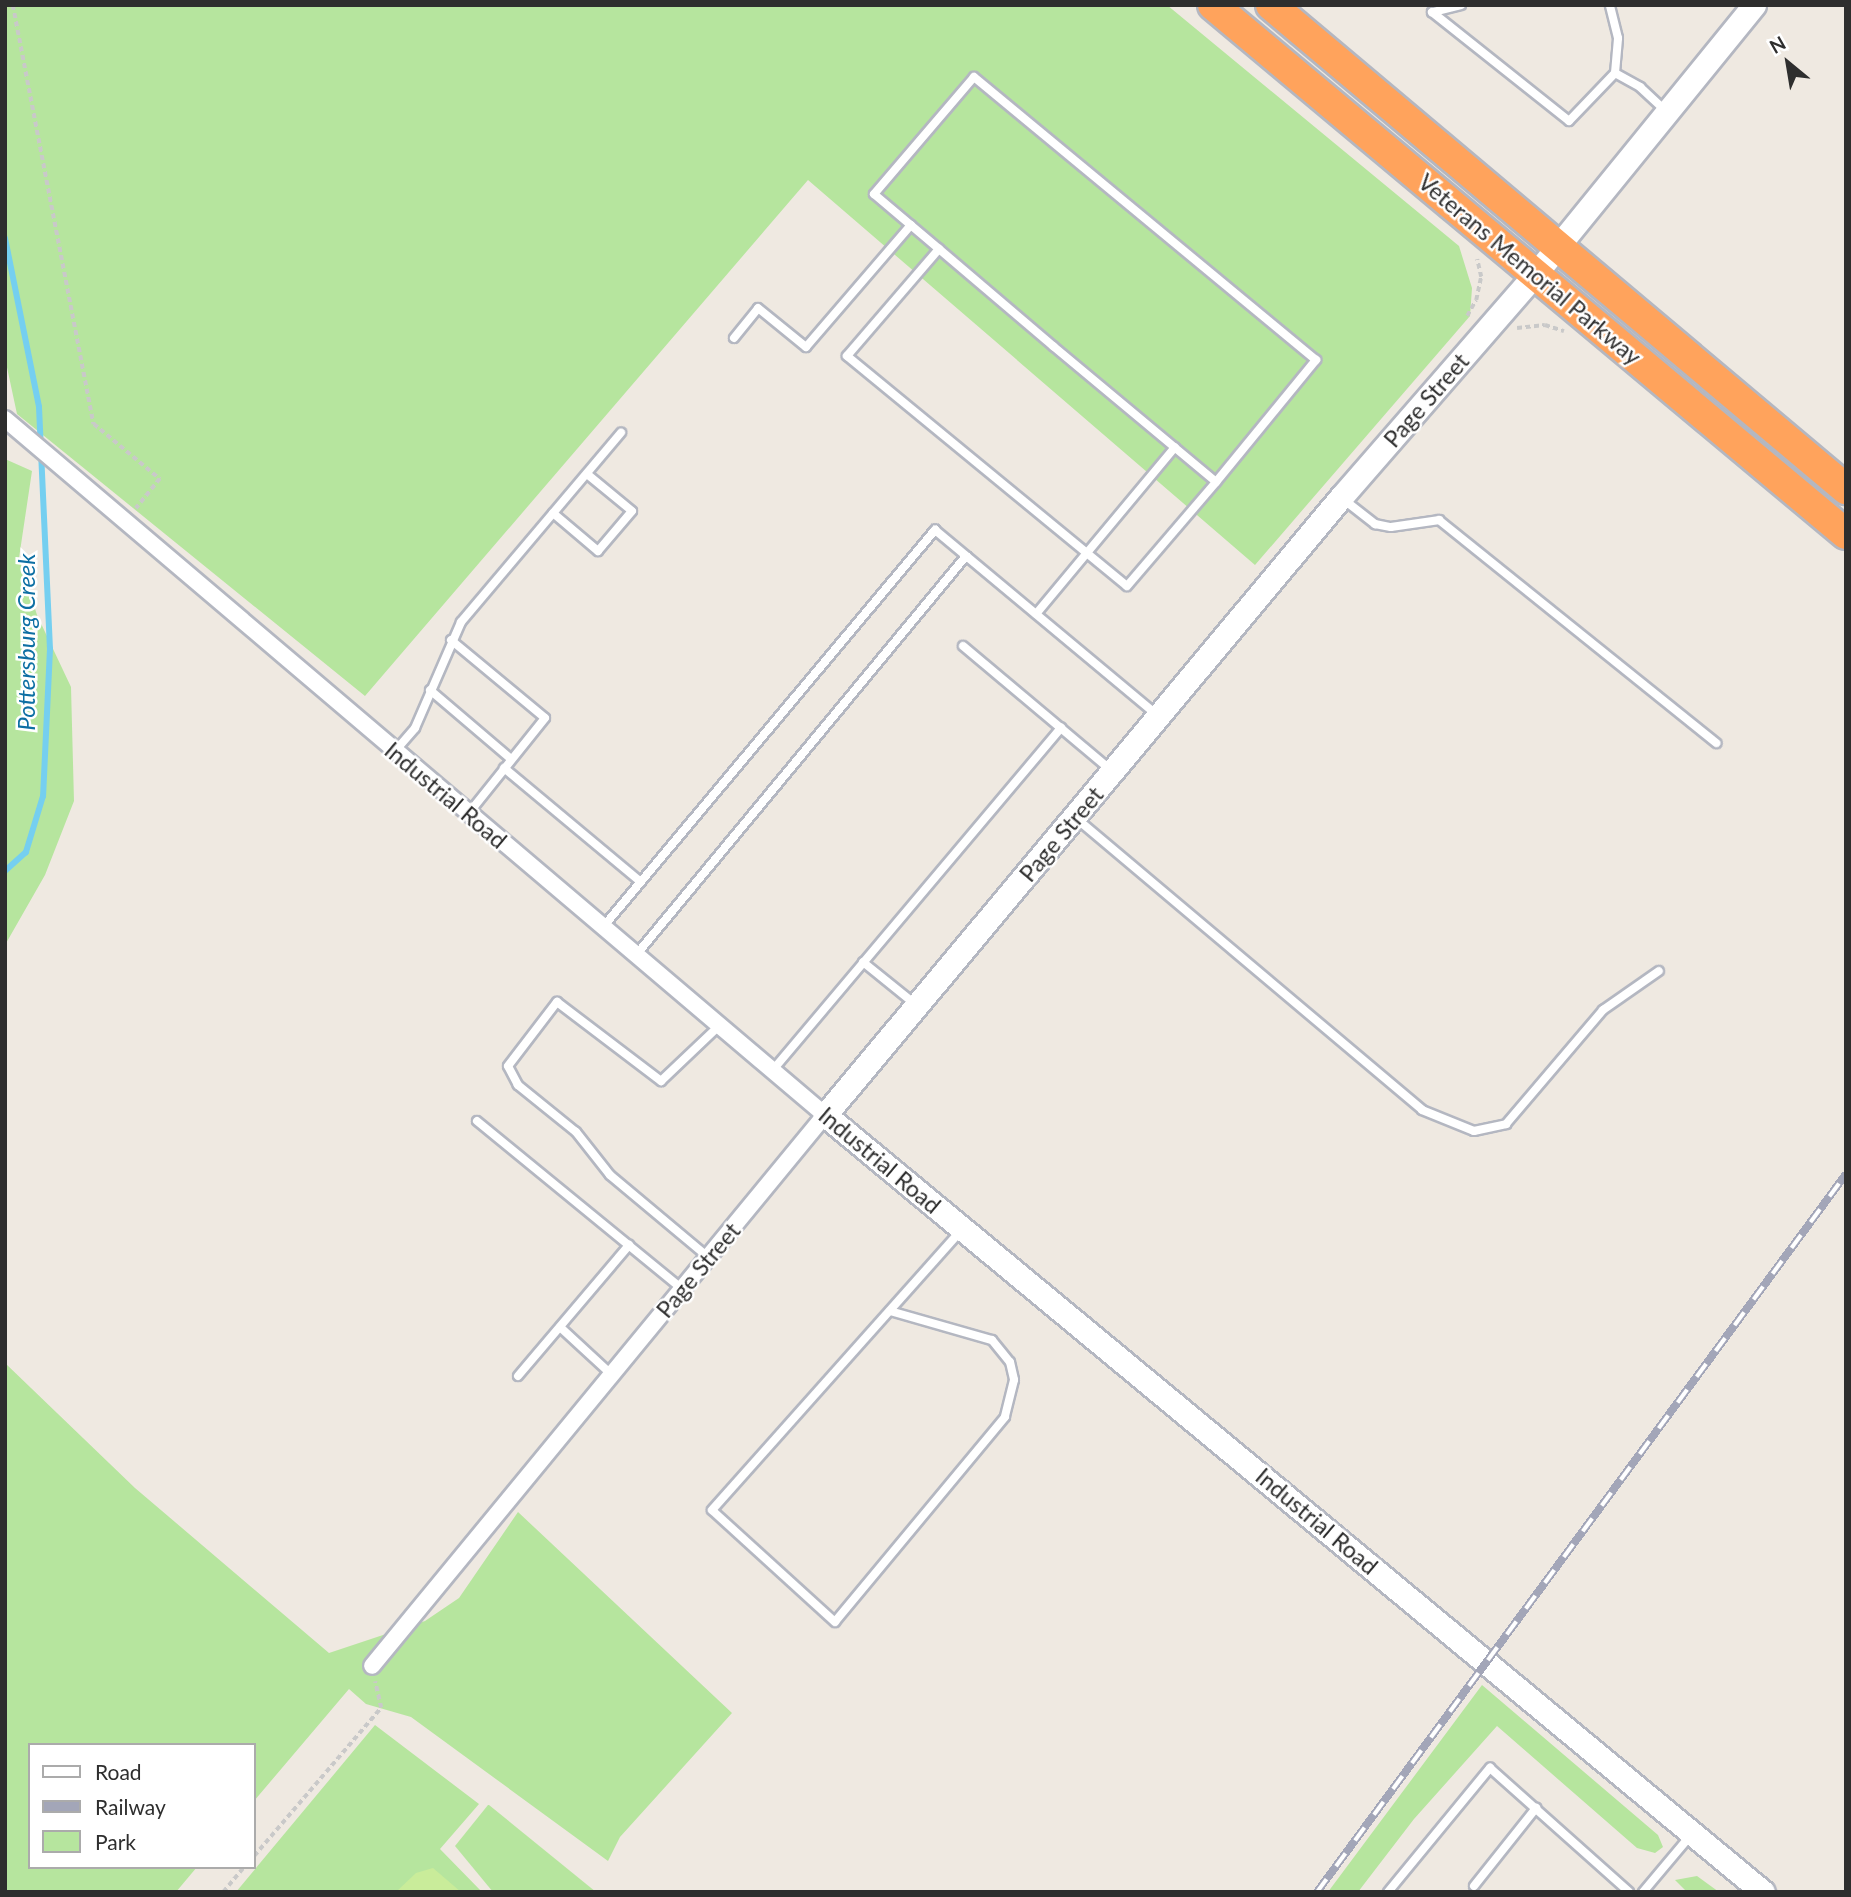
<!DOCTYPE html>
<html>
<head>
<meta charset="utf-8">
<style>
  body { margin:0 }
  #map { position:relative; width:1851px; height:1897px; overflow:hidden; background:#efe9e1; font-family:Lato,sans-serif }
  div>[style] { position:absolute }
  .green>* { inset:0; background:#b6e59e }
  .pitch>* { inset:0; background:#c9ec9a }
  .stream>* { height:6px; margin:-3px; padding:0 3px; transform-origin:3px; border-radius:3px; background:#75cff0 }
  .path>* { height:3.5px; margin-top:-1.75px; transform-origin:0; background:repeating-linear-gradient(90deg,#c9c9c9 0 5px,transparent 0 8.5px) }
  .roads { filter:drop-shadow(2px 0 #b4b7c1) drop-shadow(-2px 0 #b4b7c1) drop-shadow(0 2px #b4b7c1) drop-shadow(0 -2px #b4b7c1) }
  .lane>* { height:8px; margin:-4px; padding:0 4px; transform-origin:4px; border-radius:4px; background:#fff }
  .street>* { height:16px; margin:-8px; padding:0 8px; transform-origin:8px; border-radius:8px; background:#fff }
  .secondary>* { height:23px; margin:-11.5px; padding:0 11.5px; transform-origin:11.5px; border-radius:11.5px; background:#fff }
  .highway>* { height:30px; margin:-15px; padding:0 15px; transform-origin:15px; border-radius:15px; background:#ffa35c }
  .rail>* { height:8px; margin-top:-4px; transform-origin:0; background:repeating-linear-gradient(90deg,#fff 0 16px,#a3a6b8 0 32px); box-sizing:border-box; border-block:2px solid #a3a6b8 }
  span { translate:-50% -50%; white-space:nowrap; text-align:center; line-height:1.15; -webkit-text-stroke:5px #fff; paint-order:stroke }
  .street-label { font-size:23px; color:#2e2e2e }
  .water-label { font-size:24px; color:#0d6fa3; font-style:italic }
  .frame { position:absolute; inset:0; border:7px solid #2e2e2e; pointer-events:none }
  .legend { position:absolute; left:28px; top:1743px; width:228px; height:126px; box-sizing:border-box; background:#fff; border:2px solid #ababab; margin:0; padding:9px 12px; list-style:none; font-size:21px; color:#2e2e2e }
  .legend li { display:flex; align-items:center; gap:14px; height:35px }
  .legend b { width:35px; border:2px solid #ababab }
  .north { position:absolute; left:1753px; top:28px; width:70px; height:70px; -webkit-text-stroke:5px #fff; paint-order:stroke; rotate:330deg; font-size:19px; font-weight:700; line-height:28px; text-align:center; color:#2e2e2e }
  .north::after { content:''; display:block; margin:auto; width:24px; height:32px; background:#2e2e2e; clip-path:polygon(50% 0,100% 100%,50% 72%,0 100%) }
</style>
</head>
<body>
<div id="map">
  <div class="green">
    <i style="clip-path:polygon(5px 5px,1167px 5px,1459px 246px,1472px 288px,1470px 316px,1255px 565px,808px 180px,365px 696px,17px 414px,5px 358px)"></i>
    <i style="clip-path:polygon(5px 459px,32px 471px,19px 558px,37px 615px,71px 687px,74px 801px,45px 875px,5px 945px)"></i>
    <i style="clip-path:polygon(5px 1363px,135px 1488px,329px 1653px,425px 1621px,459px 1598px,518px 1512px,732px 1713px,620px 1837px,608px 1861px,411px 1717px,366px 1704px,349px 1689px,254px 1801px,254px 1745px,30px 1745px,30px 1867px,197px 1867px,176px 1892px,5px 1892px)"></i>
    <i style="clip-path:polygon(1482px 1685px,1658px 1835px,1663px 1847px,1655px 1853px,1637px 1848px,1497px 1726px,1414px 1819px,1358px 1892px,1328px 1892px)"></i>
    <i style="clip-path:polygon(375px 1725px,479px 1804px,440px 1849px,482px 1892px,236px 1892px)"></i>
    <i style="clip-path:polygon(488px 1805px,489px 1805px,596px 1892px,493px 1892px,455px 1846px)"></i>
    <i style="clip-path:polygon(1697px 1876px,1719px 1892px,1687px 1892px,1675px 1880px)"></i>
  </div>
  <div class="pitch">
    <i style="clip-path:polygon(433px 1868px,461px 1892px,396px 1892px,416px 1873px)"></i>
  </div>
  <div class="stream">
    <i style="left:5px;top:238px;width:172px;rotate:78.6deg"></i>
    <i style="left:39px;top:407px;width:242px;rotate:87.4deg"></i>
    <i style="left:50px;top:649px;width:147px;rotate:92.7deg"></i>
    <i style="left:43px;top:796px;width:59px;rotate:106.9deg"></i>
    <i style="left:26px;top:852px;width:28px;rotate:138deg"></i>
  </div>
  <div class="path">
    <i style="left:13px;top:5px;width:427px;rotate:79.1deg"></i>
    <i style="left:94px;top:424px;width:86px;rotate:39.8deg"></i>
    <i style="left:160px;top:479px;width:38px;rotate:129deg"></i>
    <i style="left:1467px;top:316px;width:18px;rotate:-61deg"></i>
    <i style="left:1476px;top:300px;width:24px;rotate:-78deg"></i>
    <i style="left:1481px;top:277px;width:18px;rotate:-103deg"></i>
    <i style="left:1517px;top:328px;width:28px;rotate:-6deg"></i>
    <i style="left:1545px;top:325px;width:20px;rotate:18deg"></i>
    <i style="left:254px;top:1856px;width:195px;rotate:-49.4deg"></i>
    <i style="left:381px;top:1708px;width:27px;rotate:-103deg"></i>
    <i style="left:223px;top:1892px;width:33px;rotate:-50deg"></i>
  </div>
  <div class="roads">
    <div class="lane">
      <i style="left:1461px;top:5px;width:30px;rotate:166deg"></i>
      <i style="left:1432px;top:12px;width:175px;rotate:38.5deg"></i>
      <i style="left:1569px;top:121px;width:66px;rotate:-46.2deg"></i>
      <i style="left:1615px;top:73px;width:35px;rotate:-85deg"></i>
      <i style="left:1618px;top:38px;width:34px;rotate:-104deg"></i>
      <i style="left:1615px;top:73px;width:29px;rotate:29deg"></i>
      <i style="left:1640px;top:87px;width:34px;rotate:43deg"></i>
      <i style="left:939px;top:249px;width:141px;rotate:130.7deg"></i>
      <i style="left:847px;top:356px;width:362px;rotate:39.4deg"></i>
      <i style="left:1127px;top:586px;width:137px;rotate:-49.4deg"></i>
      <i style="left:1216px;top:482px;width:158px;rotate:-50.7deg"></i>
      <i style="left:1316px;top:360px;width:444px;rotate:-140.4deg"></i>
      <i style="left:974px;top:77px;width:154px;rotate:130.5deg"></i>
      <i style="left:874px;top:194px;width:85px;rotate:40.2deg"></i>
      <i style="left:939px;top:249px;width:150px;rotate:40.4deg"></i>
      <i style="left:1053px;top:346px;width:212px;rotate:39.8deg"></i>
      <i style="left:734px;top:338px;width:38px;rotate:-51deg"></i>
      <i style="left:758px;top:308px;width:62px;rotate:39.1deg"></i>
      <i style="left:806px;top:347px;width:161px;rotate:-49.3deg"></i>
      <i style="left:1343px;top:499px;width:41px;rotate:38deg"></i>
      <i style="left:1375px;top:524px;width:16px;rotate:11deg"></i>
      <i style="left:1391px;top:527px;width:49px;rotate:-8.3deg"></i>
      <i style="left:1439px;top:520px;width:356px;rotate:38.8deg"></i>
      <i style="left:553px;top:513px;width:59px;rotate:40.2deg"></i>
      <i style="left:598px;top:551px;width:52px;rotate:-49.6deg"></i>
      <i style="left:632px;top:511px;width:58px;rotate:-140.6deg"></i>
      <i style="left:1036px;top:614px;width:217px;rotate:-50.2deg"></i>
      <i style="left:451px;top:640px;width:122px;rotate:39.7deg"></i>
      <i style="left:545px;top:718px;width:122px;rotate:128.7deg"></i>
      <i style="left:963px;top:646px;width:193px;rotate:40deg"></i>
      <i style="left:430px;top:690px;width:106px;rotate:40.4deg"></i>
      <i style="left:396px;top:750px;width:29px;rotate:-49deg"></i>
      <i style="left:415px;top:728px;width:116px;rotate:-66.5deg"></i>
      <i style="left:461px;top:622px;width:248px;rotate:-49.8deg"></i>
      <i style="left:504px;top:768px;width:178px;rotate:39.8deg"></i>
      <i style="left:1077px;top:819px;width:451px;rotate:40.1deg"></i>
      <i style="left:1422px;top:1110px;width:56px;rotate:22deg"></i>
      <i style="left:1474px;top:1131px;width:33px;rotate:-12deg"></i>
      <i style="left:1506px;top:1124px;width:150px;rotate:-49.6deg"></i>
      <i style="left:1603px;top:1010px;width:68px;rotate:-34.9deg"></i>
      <i style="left:603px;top:927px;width:518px;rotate:-50.1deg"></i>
      <i style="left:935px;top:530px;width:288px;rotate:39.8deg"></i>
      <i style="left:636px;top:955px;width:518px;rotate:-50.41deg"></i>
      <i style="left:863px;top:962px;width:67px;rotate:38.9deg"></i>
      <i style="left:772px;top:1071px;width:449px;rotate:-49.9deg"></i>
      <i style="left:477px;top:1121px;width:265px;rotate:39.3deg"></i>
      <i style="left:708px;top:1257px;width:128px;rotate:-140.1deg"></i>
      <i style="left:610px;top:1175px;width:55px;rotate:-128.3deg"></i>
      <i style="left:576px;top:1132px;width:75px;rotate:-141deg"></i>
      <i style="left:518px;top:1085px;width:21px;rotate:-118deg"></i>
      <i style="left:508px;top:1066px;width:81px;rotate:-52.6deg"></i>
      <i style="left:557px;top:1002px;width:131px;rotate:37.2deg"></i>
      <i style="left:661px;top:1081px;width:80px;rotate:-43.5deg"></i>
      <i style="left:890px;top:1311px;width:106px;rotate:15.9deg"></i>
      <i style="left:992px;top:1340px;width:28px;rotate:51deg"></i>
      <i style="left:1010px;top:1362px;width:18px;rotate:77deg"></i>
      <i style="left:1014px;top:1380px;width:38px;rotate:104deg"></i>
      <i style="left:1005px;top:1417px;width:266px;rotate:129.7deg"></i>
      <i style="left:835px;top:1622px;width:166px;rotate:-137.7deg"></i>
      <i style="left:712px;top:1510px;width:374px;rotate:-48.3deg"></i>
      <i style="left:560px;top:1327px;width:71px;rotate:42.7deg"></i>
      <i style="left:518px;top:1376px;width:172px;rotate:-49.7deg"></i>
      <i style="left:1474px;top:1886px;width:100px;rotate:-51.5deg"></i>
      <i style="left:1388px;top:1892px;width:161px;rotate:-50.6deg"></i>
      <i style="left:1490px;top:1768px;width:186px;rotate:41.7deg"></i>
      <i style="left:1643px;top:1892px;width:73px;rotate:-50deg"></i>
    </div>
    <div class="street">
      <i style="left:5px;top:419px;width:1076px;rotate:40.32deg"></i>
      <i style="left:825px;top:1115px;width:713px;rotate:129.43deg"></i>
    </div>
    <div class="secondary">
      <i style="left:1754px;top:5px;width:345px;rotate:129.1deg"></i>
      <i style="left:1536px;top:273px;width:297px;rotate:131deg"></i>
      <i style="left:1341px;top:497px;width:805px;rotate:129.86deg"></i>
      <i style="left:825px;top:1115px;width:1218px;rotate:39.64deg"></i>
    </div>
    <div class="highway">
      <i style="left:1213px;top:5px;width:825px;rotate:39.89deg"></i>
      <i style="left:1271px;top:5px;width:752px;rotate:40.09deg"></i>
    </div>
  </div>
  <div class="rail">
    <i style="left:1317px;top:1892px;width:892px;rotate:-53.62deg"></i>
  </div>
  <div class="street-label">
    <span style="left:1530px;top:269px;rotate:40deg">Veterans Memorial Parkway</span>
    <span style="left:1426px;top:400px;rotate:-49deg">Page Street</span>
    <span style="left:446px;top:795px;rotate:40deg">Industrial Road</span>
    <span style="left:1061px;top:834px;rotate:-50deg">Page Street</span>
    <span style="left:880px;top:1160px;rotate:40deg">Industrial Road</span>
    <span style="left:698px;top:1270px;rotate:-50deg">Page Street</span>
    <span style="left:1317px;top:1521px;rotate:40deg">Industrial Road</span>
  </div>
  <div class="water-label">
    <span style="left:26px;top:642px;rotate:-90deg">Pottersburg Creek</span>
  </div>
  <div class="frame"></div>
  <ul class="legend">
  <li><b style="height:9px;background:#fff"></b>Road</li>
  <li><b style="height:9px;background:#a3a6b8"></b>Railway</li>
  <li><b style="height:19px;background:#b6e59e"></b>Park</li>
  </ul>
  <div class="north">N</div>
</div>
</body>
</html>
